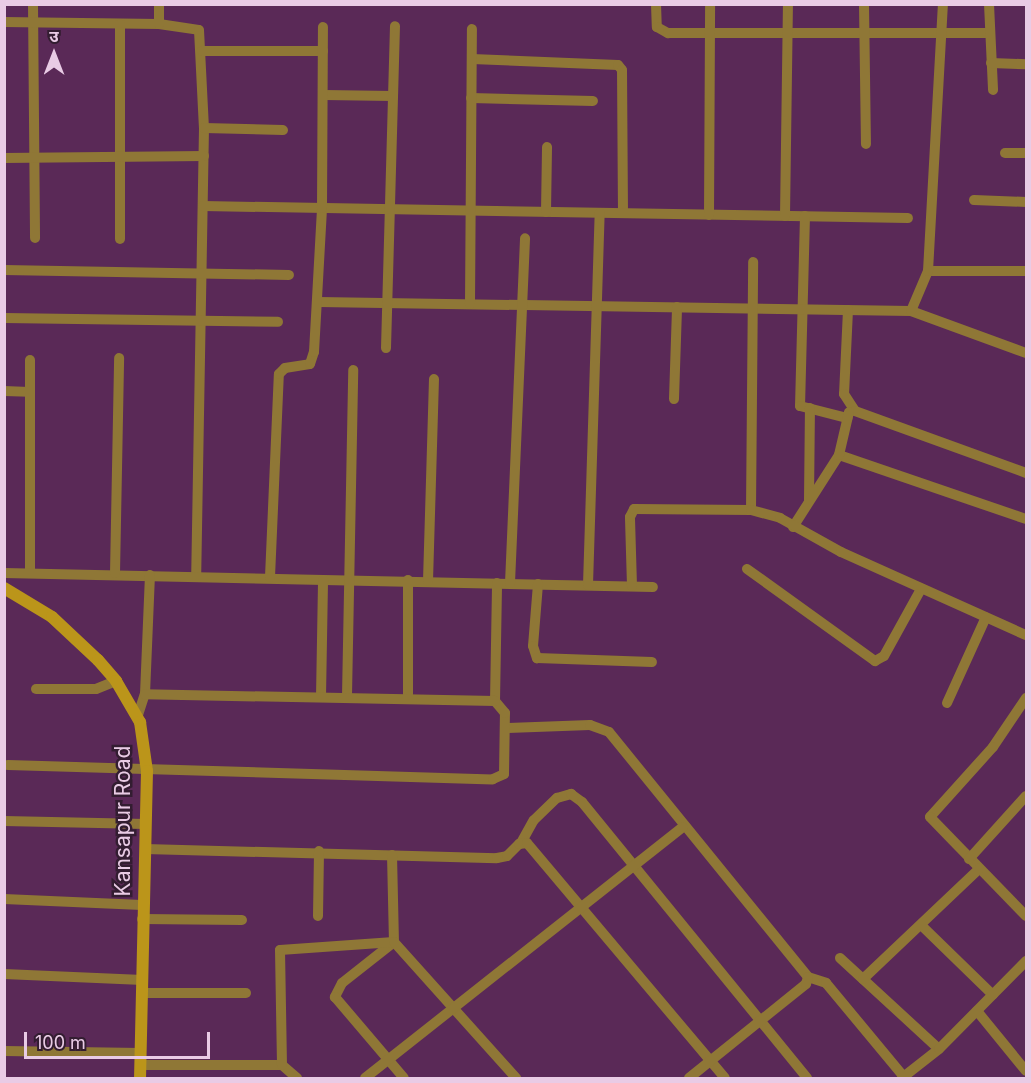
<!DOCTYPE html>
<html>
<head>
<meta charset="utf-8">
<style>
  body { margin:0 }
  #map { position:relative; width:1031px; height:1083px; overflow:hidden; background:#5a2957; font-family:Inter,"Noto Sans Devanagari",sans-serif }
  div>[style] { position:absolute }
  .street>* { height:10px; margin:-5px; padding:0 5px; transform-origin:5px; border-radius:5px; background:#8f7736 }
  .secondary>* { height:12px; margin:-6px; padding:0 6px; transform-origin:6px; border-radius:6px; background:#bb951a }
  span { translate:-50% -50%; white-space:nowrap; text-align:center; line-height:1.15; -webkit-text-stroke:5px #331d31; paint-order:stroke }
  .street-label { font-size:21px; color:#e9cbe5 }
  .frame { position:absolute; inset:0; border:6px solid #e9cbe5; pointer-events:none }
  .north { position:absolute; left:24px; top:24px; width:60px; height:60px; -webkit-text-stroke:4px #331d31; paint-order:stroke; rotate:0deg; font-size:16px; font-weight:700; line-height:24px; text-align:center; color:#e9cbe5 }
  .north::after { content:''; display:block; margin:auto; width:21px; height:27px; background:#e9cbe5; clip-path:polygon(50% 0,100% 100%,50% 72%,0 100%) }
  .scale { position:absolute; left:24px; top:1032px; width:186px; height:27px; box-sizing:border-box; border:3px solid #e9cbe5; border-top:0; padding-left:8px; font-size:18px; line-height:21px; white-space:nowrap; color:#e9cbe5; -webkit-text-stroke:4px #331d31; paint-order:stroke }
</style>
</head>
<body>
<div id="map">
  <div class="street">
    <i style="left:33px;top:4px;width:234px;rotate:89.5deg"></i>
    <i style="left:656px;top:4px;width:23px;rotate:88deg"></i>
    <i style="left:657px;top:27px;width:13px;rotate:29deg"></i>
    <i style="left:668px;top:33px;width:321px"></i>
    <i style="left:864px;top:4px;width:140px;rotate:89.2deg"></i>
    <i style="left:989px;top:4px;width:86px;rotate:87.3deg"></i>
    <i style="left:4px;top:22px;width:155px;rotate:0.7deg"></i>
    <i style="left:159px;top:24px;width:40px;rotate:8.5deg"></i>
    <i style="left:199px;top:30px;width:98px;rotate:87.1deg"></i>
    <i style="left:204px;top:128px;width:447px;rotate:91deg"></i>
    <i style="left:120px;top:24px;width:215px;rotate:90deg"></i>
    <i style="left:159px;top:24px;width:20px;rotate:-90deg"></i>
    <i style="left:202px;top:51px;width:121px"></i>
    <i style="left:472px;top:59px;width:146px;rotate:2.4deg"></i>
    <i style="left:618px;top:65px;width:6px;rotate:51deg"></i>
    <i style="left:622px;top:70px;width:143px;rotate:89.6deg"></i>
    <i style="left:991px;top:63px;width:35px;rotate:2deg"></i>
    <i style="left:324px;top:95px;width:69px;rotate:0.8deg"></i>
    <i style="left:471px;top:98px;width:122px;rotate:1.4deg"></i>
    <i style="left:204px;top:128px;width:79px;rotate:1.5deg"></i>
    <i style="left:1005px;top:153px;width:21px"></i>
    <i style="left:4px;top:158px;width:200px;rotate:-0.6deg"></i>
    <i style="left:974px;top:200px;width:52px;rotate:2.2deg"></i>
    <i style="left:203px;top:206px;width:705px;rotate:0.98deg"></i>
    <i style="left:546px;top:212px;width:65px;rotate:-89.1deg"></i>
    <i style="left:709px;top:215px;width:211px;rotate:-89.7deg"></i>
    <i style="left:785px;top:216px;width:212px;rotate:-89.2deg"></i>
    <i style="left:805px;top:216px;width:190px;rotate:91.5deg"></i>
    <i style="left:800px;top:406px;width:49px;rotate:14.3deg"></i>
    <i style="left:4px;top:270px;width:285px;rotate:1deg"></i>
    <i style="left:928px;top:271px;width:98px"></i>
    <i style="left:319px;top:302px;width:592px;rotate:0.87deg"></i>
    <i style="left:911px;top:311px;width:122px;rotate:20.1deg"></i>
    <i style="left:470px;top:304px;width:275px;rotate:-89.6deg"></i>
    <i style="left:848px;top:310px;width:84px;rotate:92.7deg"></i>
    <i style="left:844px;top:394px;width:20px;rotate:57deg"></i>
    <i style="left:855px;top:411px;width:182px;rotate:19.9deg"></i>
    <i style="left:911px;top:311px;width:43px;rotate:-67deg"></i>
    <i style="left:928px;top:271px;width:267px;rotate:-86.8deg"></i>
    <i style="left:4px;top:318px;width:274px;rotate:0.8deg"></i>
    <i style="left:386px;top:348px;width:322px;rotate:-88.4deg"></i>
    <i style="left:4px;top:391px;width:25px;rotate:2deg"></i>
    <i style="left:674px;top:399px;width:92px;rotate:-88.1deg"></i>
    <i style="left:839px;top:455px;width:198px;rotate:18.9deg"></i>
    <i style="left:809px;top:500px;width:92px;rotate:-89.4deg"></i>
    <i style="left:751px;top:510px;width:248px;rotate:-89.5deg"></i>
    <i style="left:793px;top:527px;width:85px;rotate:-57.4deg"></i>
    <i style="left:839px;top:455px;width:44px;rotate:-76.9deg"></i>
    <i style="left:747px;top:569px;width:158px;rotate:35.7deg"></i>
    <i style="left:875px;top:661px;width:10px;rotate:-29deg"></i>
    <i style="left:884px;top:656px;width:77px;rotate:-61.1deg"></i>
    <i style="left:30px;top:571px;width:211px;rotate:-90deg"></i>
    <i style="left:4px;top:573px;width:649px;rotate:1.24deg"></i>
    <i style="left:115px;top:573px;width:215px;rotate:-88.9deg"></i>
    <i style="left:270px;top:577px;width:203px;rotate:-87.5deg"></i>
    <i style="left:279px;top:374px;width:8px;rotate:-45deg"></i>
    <i style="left:285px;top:368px;width:25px;rotate:-9deg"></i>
    <i style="left:310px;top:364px;width:13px;rotate:-72deg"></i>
    <i style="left:314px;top:352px;width:144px;rotate:-86.8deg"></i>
    <i style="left:322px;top:208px;width:181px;rotate:-89.7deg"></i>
    <i style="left:408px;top:580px;width:119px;rotate:90deg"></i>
    <i style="left:428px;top:581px;width:202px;rotate:-88.3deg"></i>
    <i style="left:510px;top:583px;width:345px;rotate:-87.5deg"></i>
    <i style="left:538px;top:584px;width:62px;rotate:94.6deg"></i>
    <i style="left:533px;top:646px;width:13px;rotate:72deg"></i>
    <i style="left:537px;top:658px;width:115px;rotate:2deg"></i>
    <i style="left:588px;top:585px;width:372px;rotate:-88.2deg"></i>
    <i style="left:632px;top:586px;width:69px;rotate:-91.7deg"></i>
    <i style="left:630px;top:517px;width:9px;rotate:-63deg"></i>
    <i style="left:634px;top:509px;width:117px;rotate:0.5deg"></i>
    <i style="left:751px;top:510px;width:30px;rotate:15deg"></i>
    <i style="left:780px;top:518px;width:70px;rotate:29.1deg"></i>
    <i style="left:841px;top:552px;width:203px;rotate:24.2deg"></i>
    <i style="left:36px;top:689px;width:60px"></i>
    <i style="left:96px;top:689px;width:22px;rotate:-22deg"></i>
    <i style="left:347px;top:696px;width:326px;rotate:-88.9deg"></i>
    <i style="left:321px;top:697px;width:117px;rotate:-89deg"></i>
    <i style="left:1026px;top:698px;width:59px;rotate:124deg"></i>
    <i style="left:993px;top:747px;width:94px;rotate:132deg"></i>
    <i style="left:930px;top:817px;width:138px;rotate:45.9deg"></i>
    <i style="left:495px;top:701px;width:118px;rotate:-89deg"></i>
    <i style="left:947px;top:703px;width:94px;rotate:-65.6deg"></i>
    <i style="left:138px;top:715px;width:22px;rotate:-72deg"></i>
    <i style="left:145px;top:694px;width:119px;rotate:-87.6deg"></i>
    <i style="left:507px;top:728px;width:83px;rotate:-2.1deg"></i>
    <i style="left:590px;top:725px;width:20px;rotate:20deg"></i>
    <i style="left:609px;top:732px;width:316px;rotate:50.9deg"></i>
    <i style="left:808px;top:977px;width:19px;rotate:18deg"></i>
    <i style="left:826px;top:983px;width:122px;rotate:50.3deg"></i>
    <i style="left:8px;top:765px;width:485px;rotate:1.7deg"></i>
    <i style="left:493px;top:779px;width:12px;rotate:-24deg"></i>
    <i style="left:504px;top:774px;width:61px;rotate:-89.1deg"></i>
    <i style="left:505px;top:713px;width:16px;rotate:-130deg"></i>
    <i style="left:495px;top:701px;width:350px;rotate:-178.9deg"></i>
    <i style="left:4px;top:821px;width:142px;rotate:1.2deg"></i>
    <i style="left:521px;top:843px;width:26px;rotate:-61deg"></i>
    <i style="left:534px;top:820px;width:32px;rotate:-44deg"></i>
    <i style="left:557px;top:798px;width:15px;rotate:-16deg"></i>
    <i style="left:571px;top:794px;width:14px;rotate:36deg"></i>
    <i style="left:582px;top:802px;width:356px;rotate:50.8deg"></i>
    <i style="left:145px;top:849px;width:352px;rotate:1.5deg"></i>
    <i style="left:497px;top:858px;width:10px;rotate:-11deg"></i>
    <i style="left:507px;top:856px;width:17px;rotate:-45deg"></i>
    <i style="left:519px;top:844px;width:8px;rotate:-7deg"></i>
    <i style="left:527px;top:843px;width:307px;rotate:49.9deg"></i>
    <i style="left:392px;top:855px;width:87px;rotate:88.7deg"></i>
    <i style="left:394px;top:942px;width:66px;rotate:141.7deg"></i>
    <i style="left:342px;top:983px;width:16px;rotate:117deg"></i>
    <i style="left:335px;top:997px;width:106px;rotate:49.6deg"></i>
    <i style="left:969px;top:859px;width:85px;rotate:-47.9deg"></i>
    <i style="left:4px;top:899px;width:138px;rotate:2.5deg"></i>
    <i style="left:318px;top:916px;width:65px;rotate:-89.1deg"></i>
    <i style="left:142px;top:919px;width:100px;rotate:0.6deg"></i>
    <i style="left:921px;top:925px;width:100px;rotate:44.2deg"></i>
    <i style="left:840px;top:958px;width:134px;rotate:42.6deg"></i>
    <i style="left:4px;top:974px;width:139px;rotate:2.5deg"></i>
    <i style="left:863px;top:979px;width:160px;rotate:-43.5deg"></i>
    <i style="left:144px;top:993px;width:102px"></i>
    <i style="left:977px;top:1011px;width:77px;rotate:50.8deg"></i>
    <i style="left:4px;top:1051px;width:137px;rotate:0.8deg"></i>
    <i style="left:141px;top:1065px;width:141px"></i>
    <i style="left:282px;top:1065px;width:20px;rotate:41deg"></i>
    <i style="left:282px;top:1065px;width:115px;rotate:-91deg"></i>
    <i style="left:280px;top:950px;width:114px;rotate:-4deg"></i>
    <i style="left:394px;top:942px;width:183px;rotate:48.1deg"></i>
    <i style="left:365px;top:1078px;width:405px;rotate:-38.3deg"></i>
    <i style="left:689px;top:1078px;width:150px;rotate:-38.8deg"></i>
    <i style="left:806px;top:984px;width:7px;rotate:-74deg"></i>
    <i style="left:902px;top:1078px;width:47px;rotate:-38.1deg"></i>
    <i style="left:939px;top:1049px;width:124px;rotate:-45.3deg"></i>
  </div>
  <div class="secondary">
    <i style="left:4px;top:588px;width:56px;rotate:31.1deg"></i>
    <i style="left:52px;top:617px;width:63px;rotate:43.1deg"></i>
    <i style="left:98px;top:660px;width:28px;rotate:49deg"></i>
    <i style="left:116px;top:681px;width:48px;rotate:59.7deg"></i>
    <i style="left:140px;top:722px;width:49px;rotate:81.9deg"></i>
    <i style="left:147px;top:771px;width:307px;rotate:91.3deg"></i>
  </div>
  <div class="street-label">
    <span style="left:123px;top:821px;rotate:-90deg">Kansapur Road</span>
  </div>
  <div class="frame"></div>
  <div class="north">उ</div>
  <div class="scale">100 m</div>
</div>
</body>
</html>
